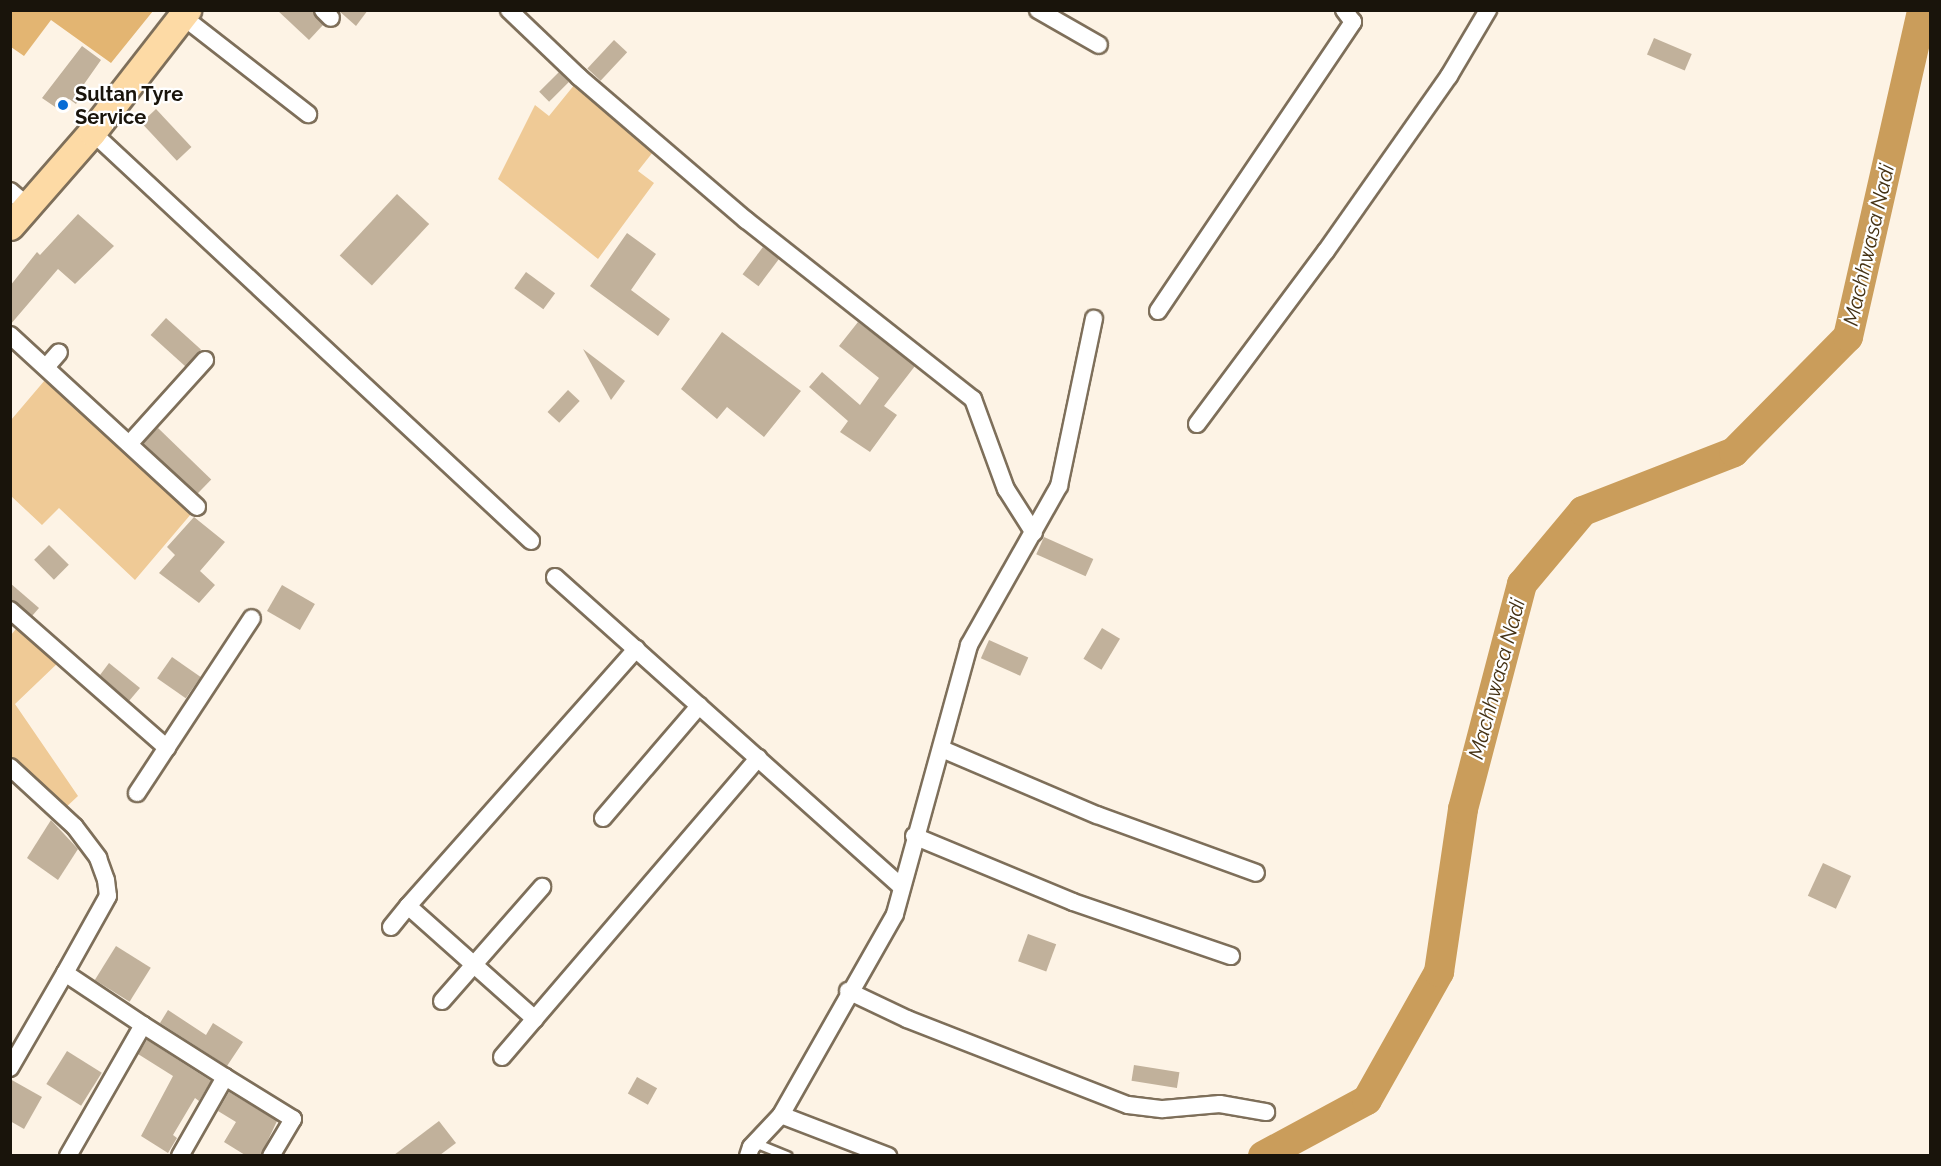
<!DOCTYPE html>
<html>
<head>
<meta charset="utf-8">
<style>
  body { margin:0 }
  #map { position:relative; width:1941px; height:1166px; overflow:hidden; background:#fdf3e5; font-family:Raleway,sans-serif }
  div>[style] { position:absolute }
  .green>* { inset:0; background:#efca96 }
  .forest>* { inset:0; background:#e3b572 }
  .river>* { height:30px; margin:-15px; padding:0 15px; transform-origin:15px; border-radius:15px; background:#ca9d5b }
  .building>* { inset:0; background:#c1b19b; transform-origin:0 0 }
  .roads { filter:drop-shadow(2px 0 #7e6f5a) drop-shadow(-2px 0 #7e6f5a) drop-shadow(0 2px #7e6f5a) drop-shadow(0 -2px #7e6f5a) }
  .service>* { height:8px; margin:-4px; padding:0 4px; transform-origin:4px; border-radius:4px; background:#fff }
  .minor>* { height:16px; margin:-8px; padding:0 8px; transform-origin:8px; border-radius:8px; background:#fff }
  .primary>* { height:27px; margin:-13.5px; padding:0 13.5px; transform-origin:13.5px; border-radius:13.5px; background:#fddaa5 }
  .dots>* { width:16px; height:16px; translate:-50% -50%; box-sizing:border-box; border:3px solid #fff; border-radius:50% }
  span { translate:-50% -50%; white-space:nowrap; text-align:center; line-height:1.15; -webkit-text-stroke:4.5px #fff; paint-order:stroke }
  .poi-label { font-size:20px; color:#19140b; font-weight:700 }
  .left { translate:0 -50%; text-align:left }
  .water-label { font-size:21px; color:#443113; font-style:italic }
  .frame { position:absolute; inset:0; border:12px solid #19140b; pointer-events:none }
</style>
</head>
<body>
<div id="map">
  <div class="green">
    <i style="clip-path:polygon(575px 84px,653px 152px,638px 171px,654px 183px,598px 259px,498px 179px,535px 105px,549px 116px)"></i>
    <i style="clip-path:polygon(45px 380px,191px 514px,135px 580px,59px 508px,42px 525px,11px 496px,11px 420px)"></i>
    <i style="clip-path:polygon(20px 624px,61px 660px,15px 704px,78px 796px,63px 810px,11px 761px,11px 635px)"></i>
  </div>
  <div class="forest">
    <i style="clip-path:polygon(11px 10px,153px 10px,153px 11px,111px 63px,51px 20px,24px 56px,11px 47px)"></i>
  </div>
  <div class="river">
    <i style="left:1263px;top:1156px;width:118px;rotate:-28.3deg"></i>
    <i style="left:1367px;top:1100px;width:147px;rotate:-60.6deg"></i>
    <i style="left:1439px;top:972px;width:165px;rotate:-81.6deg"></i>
    <i style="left:1463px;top:809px;width:233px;rotate:-75.3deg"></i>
    <i style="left:1522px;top:584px;width:95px;rotate:-50.1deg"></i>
    <i style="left:1583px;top:511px;width:162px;rotate:-21.3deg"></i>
    <i style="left:1734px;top:452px;width:162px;rotate:-45.3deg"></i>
    <i style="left:1848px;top:337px;width:335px;rotate:-77.2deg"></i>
  </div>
  <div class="building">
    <i style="clip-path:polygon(277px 10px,313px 10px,323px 25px,309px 40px)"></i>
    <i style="clip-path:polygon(338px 10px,368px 10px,356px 26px)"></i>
    <i style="left:1654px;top:38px;width:41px;height:18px;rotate:23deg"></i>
    <i style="left:614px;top:40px;width:18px;height:39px;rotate:43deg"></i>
    <i style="clip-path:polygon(82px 46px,101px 60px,82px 87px,86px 89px,76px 104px,69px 99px,61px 111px,42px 98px)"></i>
    <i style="left:559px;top:72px;width:14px;height:28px;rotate:45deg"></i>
    <i style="left:156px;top:109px;width:52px;height:20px;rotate:47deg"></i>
    <i style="left:397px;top:194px;width:44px;height:84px;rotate:43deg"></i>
    <i style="clip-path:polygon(78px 214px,114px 246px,75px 284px,58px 269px,10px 325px,10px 286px,37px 252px,40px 255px)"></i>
    <i style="clip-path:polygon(627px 233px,656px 254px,631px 290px,670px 319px,658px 336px,590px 286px)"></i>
    <i style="left:763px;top:247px;width:20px;height:34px;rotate:37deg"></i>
    <i style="left:526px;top:272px;width:36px;height:20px;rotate:36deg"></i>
    <i style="left:166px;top:318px;width:47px;height:23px;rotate:42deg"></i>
    <i style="clip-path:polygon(858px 322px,915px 366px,884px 406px,897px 415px,870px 452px,840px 432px,848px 421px,809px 387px,822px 372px,860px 405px,879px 378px,839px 346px)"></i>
    <i style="clip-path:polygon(722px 332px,801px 391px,764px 437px,727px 407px,717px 419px,681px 389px)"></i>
    <i style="clip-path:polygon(583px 349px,625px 381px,611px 400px)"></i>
    <i style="left:568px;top:390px;width:16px;height:30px;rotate:43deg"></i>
    <i style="left:158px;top:428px;width:74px;height:21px;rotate:44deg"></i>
    <i style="clip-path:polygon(194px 517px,225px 542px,200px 571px,215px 585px,199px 603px,159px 573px,175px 555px,167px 547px)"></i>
    <i style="left:1044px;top:537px;width:54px;height:19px;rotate:24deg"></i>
    <i style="left:49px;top:545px;width:28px;height:21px;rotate:45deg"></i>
    <i style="clip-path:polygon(10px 583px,39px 608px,32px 616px,10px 600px)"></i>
    <i style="left:282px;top:585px;width:38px;height:30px;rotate:30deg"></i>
    <i style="left:1102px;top:628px;width:21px;height:36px;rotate:31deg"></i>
    <i style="left:989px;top:640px;width:43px;height:20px;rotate:24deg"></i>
    <i style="left:172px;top:657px;width:35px;height:26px;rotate:35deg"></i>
    <i style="clip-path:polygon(109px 663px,140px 688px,129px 701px,100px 675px)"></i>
    <i style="clip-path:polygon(51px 820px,78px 849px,58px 880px,27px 858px)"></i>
    <i style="left:1823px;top:863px;width:31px;height:36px;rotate:25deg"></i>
    <i style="left:1028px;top:934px;width:30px;height:29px;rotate:20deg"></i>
    <i style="left:116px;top:946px;width:41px;height:40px;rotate:32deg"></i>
    <i style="clip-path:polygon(168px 1010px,206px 1035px,213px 1023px,243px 1042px,227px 1066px,160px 1023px)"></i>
    <i style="clip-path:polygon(147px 1040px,211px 1081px,199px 1101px,195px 1098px,173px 1135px,177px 1138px,168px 1153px,141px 1136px,173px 1076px,138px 1054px)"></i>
    <i style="left:67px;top:1051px;width:41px;height:39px;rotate:32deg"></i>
    <i style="left:1134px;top:1065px;width:46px;height:16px;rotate:9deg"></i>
    <i style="left:637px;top:1077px;width:23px;height:19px;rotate:29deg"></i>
    <i style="clip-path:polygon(10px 1079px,42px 1097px,24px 1129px,10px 1121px)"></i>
    <i style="clip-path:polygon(229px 1092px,277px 1121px,261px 1155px,245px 1155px,224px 1142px,236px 1122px,218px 1111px)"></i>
    <i style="clip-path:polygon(439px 1121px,456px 1143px,440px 1155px,394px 1155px)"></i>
  </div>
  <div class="roads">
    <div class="service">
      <i style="left:755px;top:1143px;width:35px;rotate:22deg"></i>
    </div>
    <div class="minor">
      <i style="left:323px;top:10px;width:11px;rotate:45deg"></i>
      <i style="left:509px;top:10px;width:97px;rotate:43.7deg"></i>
      <i style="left:579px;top:77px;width:220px;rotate:40.6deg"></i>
      <i style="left:746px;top:220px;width:289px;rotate:38.3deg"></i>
      <i style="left:973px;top:399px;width:96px;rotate:69.9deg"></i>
      <i style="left:1006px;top:489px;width:52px;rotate:57.5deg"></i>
      <i style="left:1038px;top:10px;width:70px;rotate:29.8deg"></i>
      <i style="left:182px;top:16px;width:160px;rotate:37.9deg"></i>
      <i style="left:92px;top:132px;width:600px;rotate:42.97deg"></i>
      <i style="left:10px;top:191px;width:23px;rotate:40deg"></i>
      <i style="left:1158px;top:311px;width:349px;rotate:-56deg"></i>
      <i style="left:1353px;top:22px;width:15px;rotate:-127deg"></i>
      <i style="left:10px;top:335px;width:254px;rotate:42.6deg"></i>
      <i style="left:47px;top:366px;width:18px;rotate:-49deg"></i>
      <i style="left:1197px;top:424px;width:216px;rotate:-53.3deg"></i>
      <i style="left:1326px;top:251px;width:214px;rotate:-54.9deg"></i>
      <i style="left:1449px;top:76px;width:77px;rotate:-59.4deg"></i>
      <i style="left:130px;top:443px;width:112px;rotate:-47.9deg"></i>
      <i style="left:555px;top:577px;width:465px;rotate:41.8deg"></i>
      <i style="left:10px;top:610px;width:209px;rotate:41.3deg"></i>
      <i style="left:942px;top:749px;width:168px;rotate:23.1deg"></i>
      <i style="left:1097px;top:815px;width:169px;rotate:20deg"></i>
      <i style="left:10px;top:767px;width:88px;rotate:42.7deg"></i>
      <i style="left:75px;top:827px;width:39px;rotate:53deg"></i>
      <i style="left:98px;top:858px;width:23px;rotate:70deg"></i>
      <i style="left:106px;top:880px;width:16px;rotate:83deg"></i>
      <i style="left:108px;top:896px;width:88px;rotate:119.2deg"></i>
      <i style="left:65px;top:973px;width:94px;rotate:33.7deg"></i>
      <i style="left:143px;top:1025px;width:151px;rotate:119.8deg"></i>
      <i style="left:137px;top:793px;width:209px;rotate:-56.7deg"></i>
      <i style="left:603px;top:818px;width:148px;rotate:-49.4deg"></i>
      <i style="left:914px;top:836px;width:172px;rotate:22.5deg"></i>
      <i style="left:1073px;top:902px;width:167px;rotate:18.9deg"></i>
      <i style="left:408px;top:906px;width:344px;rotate:-48.4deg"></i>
      <i style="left:391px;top:927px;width:27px;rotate:-51deg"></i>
      <i style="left:408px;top:906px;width:170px;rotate:41.7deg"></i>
      <i style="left:848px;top:991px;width:65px;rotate:25.4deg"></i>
      <i style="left:907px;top:1019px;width:237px;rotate:21.3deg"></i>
      <i style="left:1128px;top:1105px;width:35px;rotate:7deg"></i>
      <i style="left:1163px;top:1109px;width:57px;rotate:-5deg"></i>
      <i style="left:1220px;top:1104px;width:47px;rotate:9.9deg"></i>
      <i style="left:442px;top:1001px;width:152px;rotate:-48.7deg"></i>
      <i style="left:143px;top:1025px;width:97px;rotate:32.4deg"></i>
      <i style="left:502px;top:1057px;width:394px;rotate:-49.4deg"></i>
      <i style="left:10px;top:1068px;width:110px;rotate:-59.9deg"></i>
      <i style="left:781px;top:1115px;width:115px;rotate:21deg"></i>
      <i style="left:180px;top:1156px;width:91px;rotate:-60.3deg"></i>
      <i style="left:225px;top:1077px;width:80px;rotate:31.7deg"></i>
      <i style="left:293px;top:1119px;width:43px;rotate:120.7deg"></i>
      <i style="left:748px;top:1156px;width:9px;rotate:-72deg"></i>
      <i style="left:751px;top:1147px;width:44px;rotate:-46.8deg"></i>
      <i style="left:781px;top:1115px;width:231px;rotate:-60.4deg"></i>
      <i style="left:895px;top:914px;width:279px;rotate:-74.6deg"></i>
      <i style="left:969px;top:645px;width:183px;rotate:-60.5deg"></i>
      <i style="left:1059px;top:486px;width:171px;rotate:-78.2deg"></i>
    </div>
    <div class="primary">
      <i style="left:10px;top:226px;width:125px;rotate:-48.9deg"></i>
      <i style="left:92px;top:132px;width:155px;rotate:-52.1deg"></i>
    </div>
  </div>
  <div class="dots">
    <i style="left:63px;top:105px;background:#086cd5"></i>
  </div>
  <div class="poi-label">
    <span class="left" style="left:75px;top:106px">Sultan Tyre<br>Service</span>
  </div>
  <div class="water-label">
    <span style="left:1869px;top:245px;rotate:-77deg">Machhwasa Nadi</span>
    <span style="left:1497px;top:679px;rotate:-75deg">Machhwasa Nadi</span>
  </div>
  <div class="frame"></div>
</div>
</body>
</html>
